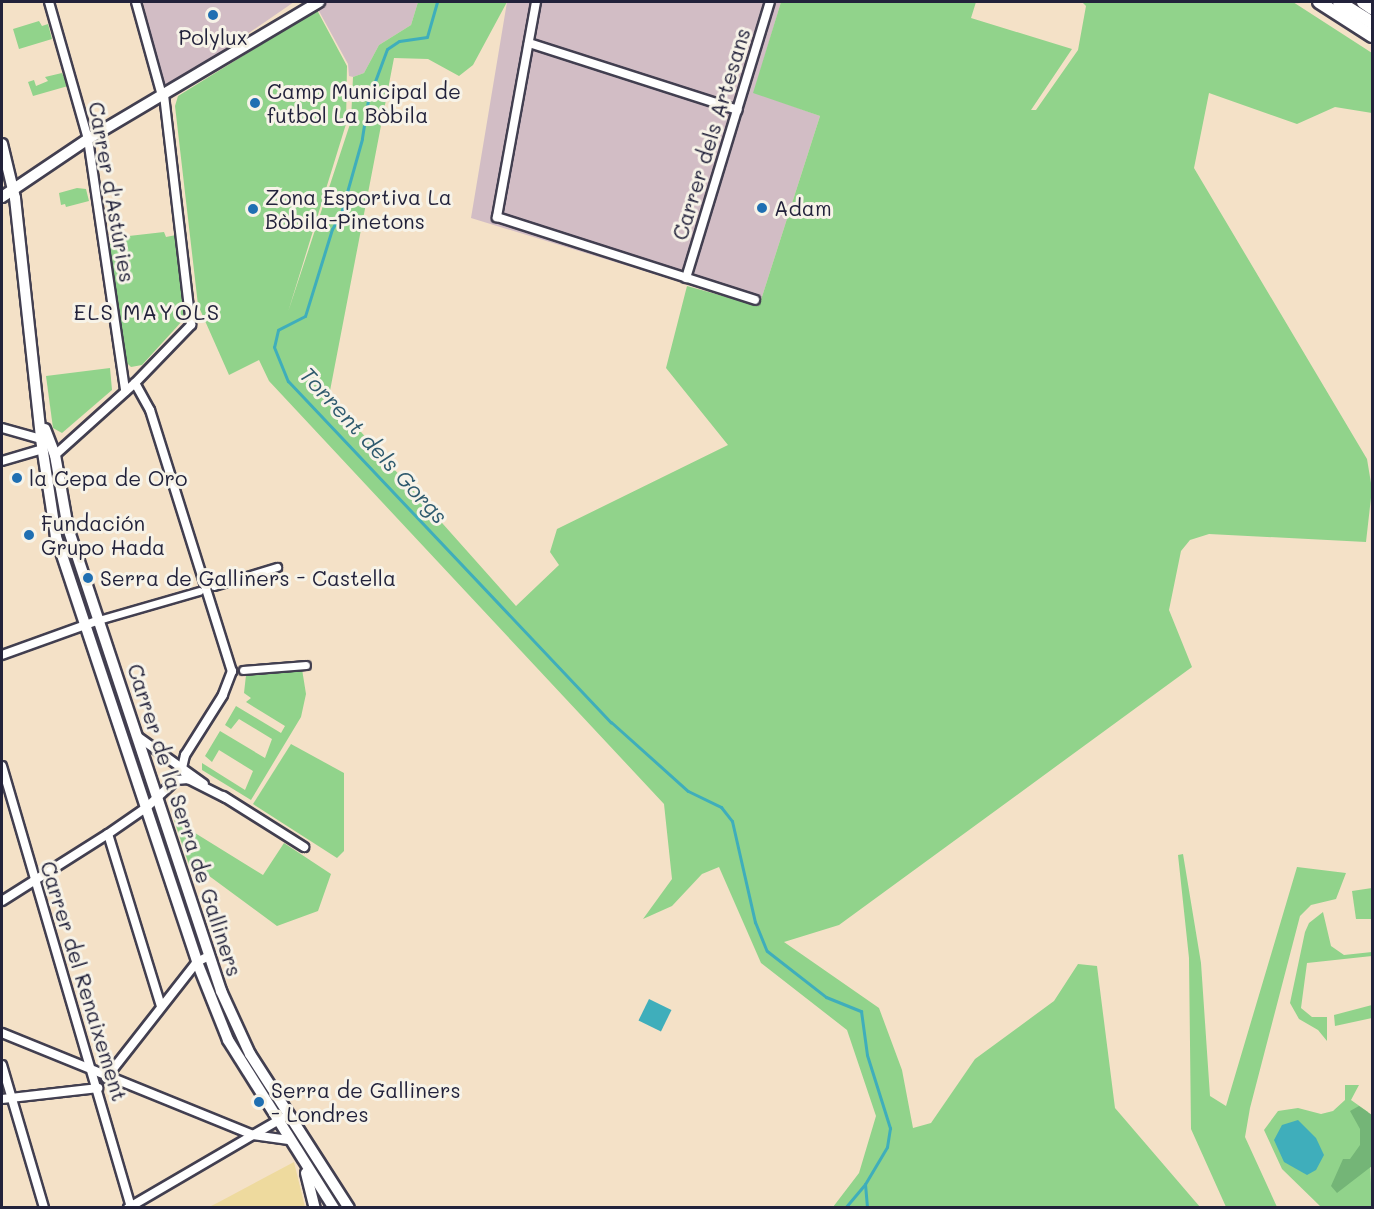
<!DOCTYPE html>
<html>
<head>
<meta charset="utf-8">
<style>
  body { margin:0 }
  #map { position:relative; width:1374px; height:1209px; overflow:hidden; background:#f4e1c7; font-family:Mali,sans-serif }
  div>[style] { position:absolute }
  .industrial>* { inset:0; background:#d2bdc5 }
  .green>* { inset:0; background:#91d38b }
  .forest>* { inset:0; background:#74b577 }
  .sand>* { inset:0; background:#eeda9e }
  .water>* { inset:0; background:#3faebb; transform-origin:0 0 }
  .stream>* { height:3px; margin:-1.5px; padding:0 1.5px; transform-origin:1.5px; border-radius:1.5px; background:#3faebb }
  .roads { filter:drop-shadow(2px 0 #423f50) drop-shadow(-2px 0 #423f50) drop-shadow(0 2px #423f50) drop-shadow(0 -2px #423f50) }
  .pedestrian>* { height:7px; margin:-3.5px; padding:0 3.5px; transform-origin:3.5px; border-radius:3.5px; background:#fff }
  .minor>* { height:8px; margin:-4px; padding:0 4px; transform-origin:4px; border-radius:4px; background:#fff }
  .tertiary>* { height:10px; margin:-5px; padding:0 5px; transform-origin:5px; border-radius:5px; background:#fff }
  .secondary>* { height:12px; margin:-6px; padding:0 6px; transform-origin:6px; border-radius:6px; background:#fff }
  .dots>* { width:16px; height:16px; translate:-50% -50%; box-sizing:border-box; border:3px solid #f7f3e8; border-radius:50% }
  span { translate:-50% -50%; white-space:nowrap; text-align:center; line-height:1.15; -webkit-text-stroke:6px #f7f3e8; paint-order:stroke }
  .poi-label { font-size:21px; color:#22223b }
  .left { translate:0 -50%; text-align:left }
  .street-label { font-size:21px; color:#22223b }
  .neighbourhood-label { font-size:22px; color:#22223b; letter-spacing:1.5px }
  .water-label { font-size:22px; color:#2e5a6e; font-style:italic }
  .frame { position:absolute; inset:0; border:3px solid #22223b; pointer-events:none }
</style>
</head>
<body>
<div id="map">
  <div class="industrial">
    <i style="clip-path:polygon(143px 2px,294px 2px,164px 91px)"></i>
    <i style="clip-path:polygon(314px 2px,418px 2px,411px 25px,379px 45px,364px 73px,353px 77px,349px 76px,348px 64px)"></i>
    <i style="clip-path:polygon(507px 2px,781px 2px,754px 92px,820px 116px,759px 306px,471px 218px)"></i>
  </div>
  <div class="green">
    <i style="clip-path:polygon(418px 2px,507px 2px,473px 65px,459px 76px,428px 59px,394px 58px,329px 396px,516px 606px,559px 565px,550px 552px,557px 529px,728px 445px,666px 368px,687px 286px,759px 306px,820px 116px,753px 93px,781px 2px,976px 2px,971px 18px,1072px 49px,1031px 110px,1036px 110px,1078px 50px,1086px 6px,1082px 2px,1293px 2px,1372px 53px,1372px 113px,1335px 107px,1297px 124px,1209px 93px,1194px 168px,1367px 459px,1372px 489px,1366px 542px,1209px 534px,1190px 540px,1181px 551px,1169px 610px,1192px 667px,839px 925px,784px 942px,879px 1008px,902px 1070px,913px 1128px,931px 1123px,975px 1059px,1054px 1001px,1078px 964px,1097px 966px,1115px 1108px,1200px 1207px,833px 1207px,859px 1173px,876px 1116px,847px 1030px,761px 963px,719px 867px,702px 874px,672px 906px,643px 919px,672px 879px,664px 804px,269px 381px,259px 360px,229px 375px,198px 305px,175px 106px,178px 96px,317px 10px,347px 66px,346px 124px,288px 312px,351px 121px,353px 77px,364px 73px,379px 45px,411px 25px)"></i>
    <i style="clip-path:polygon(39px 21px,42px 26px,48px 24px,52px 39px,19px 49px,13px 29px)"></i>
    <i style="clip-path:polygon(62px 73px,68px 86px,33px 96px,28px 82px,34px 80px,36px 86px,48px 81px,45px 77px)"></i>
    <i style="clip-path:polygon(77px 188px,86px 189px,89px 201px,66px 207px,65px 204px,61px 205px,59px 193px)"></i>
    <i style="clip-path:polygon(164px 232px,166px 237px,176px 235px,184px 319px,142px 365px,131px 367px,124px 360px,109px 244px,120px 242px,120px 237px)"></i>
    <i style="clip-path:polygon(110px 368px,112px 390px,62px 433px,53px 428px,46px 376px)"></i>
    <i style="clip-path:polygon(302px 669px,306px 694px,301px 717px,251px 800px,202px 770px,202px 763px,245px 790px,253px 771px,219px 750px,212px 762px,205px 756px,220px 731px,265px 758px,272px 739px,239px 719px,231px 729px,225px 725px,236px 706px,281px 733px,285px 726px,246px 702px,251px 698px,244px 693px,246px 675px)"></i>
    <i style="clip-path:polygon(291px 744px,344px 773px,344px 851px,337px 858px,253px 804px)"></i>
    <i style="clip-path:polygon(174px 820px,263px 875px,284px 843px,331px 874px,318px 911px,277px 926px,197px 867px,191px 871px)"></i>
    <i style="clip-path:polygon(1183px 854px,1201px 963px,1210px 1096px,1226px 1106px,1297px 867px,1346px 873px,1336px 899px,1311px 905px,1300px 916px,1250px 1108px,1245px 1137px,1277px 1207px,1226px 1207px,1191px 1129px,1189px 958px,1178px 855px)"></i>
    <i style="clip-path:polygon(1372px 888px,1372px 919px,1356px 919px,1352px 891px)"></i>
    <i style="clip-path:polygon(1323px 912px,1331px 946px,1344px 955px,1372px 952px,1372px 956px,1307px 963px,1301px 1008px,1312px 1017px,1327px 1017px,1327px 1041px,1318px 1030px,1299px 1019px,1290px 1003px,1305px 932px,1309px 923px)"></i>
    <i style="clip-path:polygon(1372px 1005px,1372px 1018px,1335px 1026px,1334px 1015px)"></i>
    <i style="clip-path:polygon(1345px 1085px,1359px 1085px,1351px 1100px,1368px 1112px,1372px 1207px,1321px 1207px,1282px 1169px,1264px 1130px,1278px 1111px,1298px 1108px,1321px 1114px,1333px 1111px,1345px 1100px)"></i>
  </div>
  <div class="forest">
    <i style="clip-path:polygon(1359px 1106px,1372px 1115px,1372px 1166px,1337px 1193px,1331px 1186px,1343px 1159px,1350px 1159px,1360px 1145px,1360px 1129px,1350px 1111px)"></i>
  </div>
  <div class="sand">
    <i style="clip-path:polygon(294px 1162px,305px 1207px,209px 1207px,219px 1202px)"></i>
  </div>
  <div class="water">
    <i style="left:649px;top:999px;width:25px;height:24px;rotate:26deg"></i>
    <i style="clip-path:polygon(1298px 1120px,1316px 1138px,1324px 1155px,1316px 1170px,1307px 1175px,1284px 1162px,1274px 1140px,1282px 1125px)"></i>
  </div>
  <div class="stream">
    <i style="left:437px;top:2px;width:36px;rotate:106deg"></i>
    <i style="left:427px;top:37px;width:28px;rotate:172deg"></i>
    <i style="left:399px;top:41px;width:14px;rotate:146deg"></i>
    <i style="left:387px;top:49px;width:54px;rotate:110.4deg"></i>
    <i style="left:368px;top:100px;width:39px;rotate:99deg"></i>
    <i style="left:362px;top:139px;width:77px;rotate:105.8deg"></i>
    <i style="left:341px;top:213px;width:18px;rotate:119deg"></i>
    <i style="left:332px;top:229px;width:91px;rotate:107.2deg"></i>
    <i style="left:305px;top:316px;width:30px;rotate:153deg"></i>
    <i style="left:278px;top:330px;width:17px;rotate:103deg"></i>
    <i style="left:274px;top:347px;width:37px;rotate:68deg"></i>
    <i style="left:288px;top:381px;width:470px;rotate:46.6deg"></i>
    <i style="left:611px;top:722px;width:103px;rotate:41.9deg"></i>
    <i style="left:688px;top:791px;width:37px;rotate:26deg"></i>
    <i style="left:721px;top:807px;width:18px;rotate:52deg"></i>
    <i style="left:732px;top:821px;width:104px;rotate:77.2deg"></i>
    <i style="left:755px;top:922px;width:31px;rotate:68deg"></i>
    <i style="left:767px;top:951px;width:75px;rotate:37.9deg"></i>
    <i style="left:826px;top:997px;width:38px;rotate:22deg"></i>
    <i style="left:861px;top:1011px;width:44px;rotate:82.2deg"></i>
    <i style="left:867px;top:1055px;width:77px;rotate:72.5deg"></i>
    <i style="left:890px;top:1128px;width:19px;rotate:99deg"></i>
    <i style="left:887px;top:1147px;width:43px;rotate:120.7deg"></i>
    <i style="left:865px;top:1184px;width:24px;rotate:85deg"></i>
    <i style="left:845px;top:1208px;width:31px;rotate:-50deg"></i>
  </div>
  <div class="roads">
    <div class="pedestrian">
      <i style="left:214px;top:586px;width:66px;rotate:-16.8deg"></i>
      <i style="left:102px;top:619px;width:101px;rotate:-16.1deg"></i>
      <i style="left:243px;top:670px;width:63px;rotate:-4.5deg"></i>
    </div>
    <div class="minor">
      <i style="left:49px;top:2px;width:142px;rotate:74.1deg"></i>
      <i style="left:88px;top:139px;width:255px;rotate:81.6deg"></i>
      <i style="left:136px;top:2px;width:98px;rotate:74.5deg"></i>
      <i style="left:536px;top:2px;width:219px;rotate:100.3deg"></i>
      <i style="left:497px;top:217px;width:271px;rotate:17.8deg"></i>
      <i style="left:529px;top:43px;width:219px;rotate:17.8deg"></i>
      <i style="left:686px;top:278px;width:288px;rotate:-73.1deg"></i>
      <i style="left:135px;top:383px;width:31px;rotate:61deg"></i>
      <i style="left:150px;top:410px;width:274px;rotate:72.6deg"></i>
      <i style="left:232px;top:671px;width:26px;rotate:111deg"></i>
      <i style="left:223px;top:695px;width:71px;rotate:122.3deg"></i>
      <i style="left:185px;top:755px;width:13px;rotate:103deg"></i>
      <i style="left:182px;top:768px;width:13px;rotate:61deg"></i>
      <i style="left:2px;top:428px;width:41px;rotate:15.8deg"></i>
      <i style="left:55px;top:455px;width:108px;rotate:-42deg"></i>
      <i style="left:135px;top:383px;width:81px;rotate:-46deg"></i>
      <i style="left:191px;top:325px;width:232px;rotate:-96.7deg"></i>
      <i style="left:2px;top:461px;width:43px;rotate:-16.3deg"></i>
      <i style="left:2px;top:655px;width:103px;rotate:-19.8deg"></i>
      <i style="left:137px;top:736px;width:82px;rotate:35.6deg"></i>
      <i style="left:2px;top:766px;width:460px;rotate:73.7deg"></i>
      <i style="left:223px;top:796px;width:96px;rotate:32.2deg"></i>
      <i style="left:108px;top:834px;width:180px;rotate:72.9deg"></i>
      <i style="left:2px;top:901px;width:125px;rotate:-32.3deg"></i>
      <i style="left:108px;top:834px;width:47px;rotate:-34.7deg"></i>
      <i style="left:147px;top:807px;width:40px;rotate:-43deg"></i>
      <i style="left:176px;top:780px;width:12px;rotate:-5deg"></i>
      <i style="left:188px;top:779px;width:42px;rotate:26.6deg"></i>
      <i style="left:2px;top:1033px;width:271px;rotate:22.1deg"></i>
      <i style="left:253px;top:1135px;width:34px;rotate:-30deg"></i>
      <i style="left:2px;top:1065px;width:149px;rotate:73.6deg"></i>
      <i style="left:106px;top:1078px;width:147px;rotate:-51.9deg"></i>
      <i style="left:197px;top:962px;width:13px;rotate:-27deg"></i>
      <i style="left:2px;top:1099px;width:97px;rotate:-6.5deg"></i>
      <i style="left:128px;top:1208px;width:145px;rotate:-30.3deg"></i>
      <i style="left:253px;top:1135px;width:36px;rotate:8deg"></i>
    </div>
    <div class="tertiary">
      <i style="left:2px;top:144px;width:56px;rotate:76.5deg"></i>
      <i style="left:15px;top:198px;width:242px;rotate:83.8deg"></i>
      <i style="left:41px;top:439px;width:99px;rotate:81.3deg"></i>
      <i style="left:56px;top:537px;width:448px;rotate:71.6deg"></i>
      <i style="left:197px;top:962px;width:84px;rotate:68.3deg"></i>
      <i style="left:228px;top:1040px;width:199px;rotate:57.8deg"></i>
      <i style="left:2px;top:197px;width:104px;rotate:-34deg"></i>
      <i style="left:88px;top:139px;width:269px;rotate:-30.7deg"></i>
      <i style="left:45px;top:429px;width:28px;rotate:69deg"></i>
      <i style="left:55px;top:455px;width:74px;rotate:79.9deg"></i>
      <i style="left:68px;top:528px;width:488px;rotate:71.7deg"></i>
      <i style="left:221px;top:991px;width:69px;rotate:65.3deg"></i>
      <i style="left:250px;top:1054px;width:183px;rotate:57.3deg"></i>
      <i style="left:306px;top:1173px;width:36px;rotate:76deg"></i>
    </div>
    <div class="secondary">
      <i style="left:1319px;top:2px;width:63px;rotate:32.7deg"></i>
      <i style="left:1339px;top:2px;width:39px;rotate:32deg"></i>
      <i style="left:1363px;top:2px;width:11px;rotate:34deg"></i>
    </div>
  </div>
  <div class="dots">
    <i style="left:213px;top:15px;background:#1f6fb2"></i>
    <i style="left:255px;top:103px;background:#1f6fb2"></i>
    <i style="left:762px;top:208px;background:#1f6fb2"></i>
    <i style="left:253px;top:209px;background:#1f6fb2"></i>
    <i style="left:17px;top:478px;background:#1f6fb2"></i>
    <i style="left:29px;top:535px;background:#1f6fb2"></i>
    <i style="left:88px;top:578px;background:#1f6fb2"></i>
    <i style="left:259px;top:1102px;background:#1f6fb2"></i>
  </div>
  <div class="poi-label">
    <span style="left:213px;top:37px">Polylux</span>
    <span class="left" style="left:267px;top:103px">Camp Municipal de<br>futbol La Bòbila</span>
    <span class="left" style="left:265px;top:209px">Zona Esportiva La<br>Bòbila-Pinetons</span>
    <span class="left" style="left:774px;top:208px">Adam</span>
    <span class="left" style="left:29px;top:478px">la Cepa de Oro</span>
    <span class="left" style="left:41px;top:535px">Fundación<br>Grupo Hada</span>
    <span class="left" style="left:100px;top:578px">Serra de Galliners - Castella</span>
    <span class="left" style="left:271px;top:1102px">Serra de Galliners<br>- Londres</span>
  </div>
  <div class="street-label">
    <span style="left:711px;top:134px;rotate:-73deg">Carrer dels Artesans</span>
    <span style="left:112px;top:192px;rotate:80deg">Carrer d'Astúries</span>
    <span style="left:185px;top:820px;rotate:72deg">Carrer de la Serra de Galliners</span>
    <span style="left:84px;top:981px;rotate:73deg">Carrer del Renaixement</span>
  </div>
  <div class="neighbourhood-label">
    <span style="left:147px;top:312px">ELS MAYOLS</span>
  </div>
  <div class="water-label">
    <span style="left:374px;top:445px;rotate:47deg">Torrent dels Gorgs</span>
  </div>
  <div class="frame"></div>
</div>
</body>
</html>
